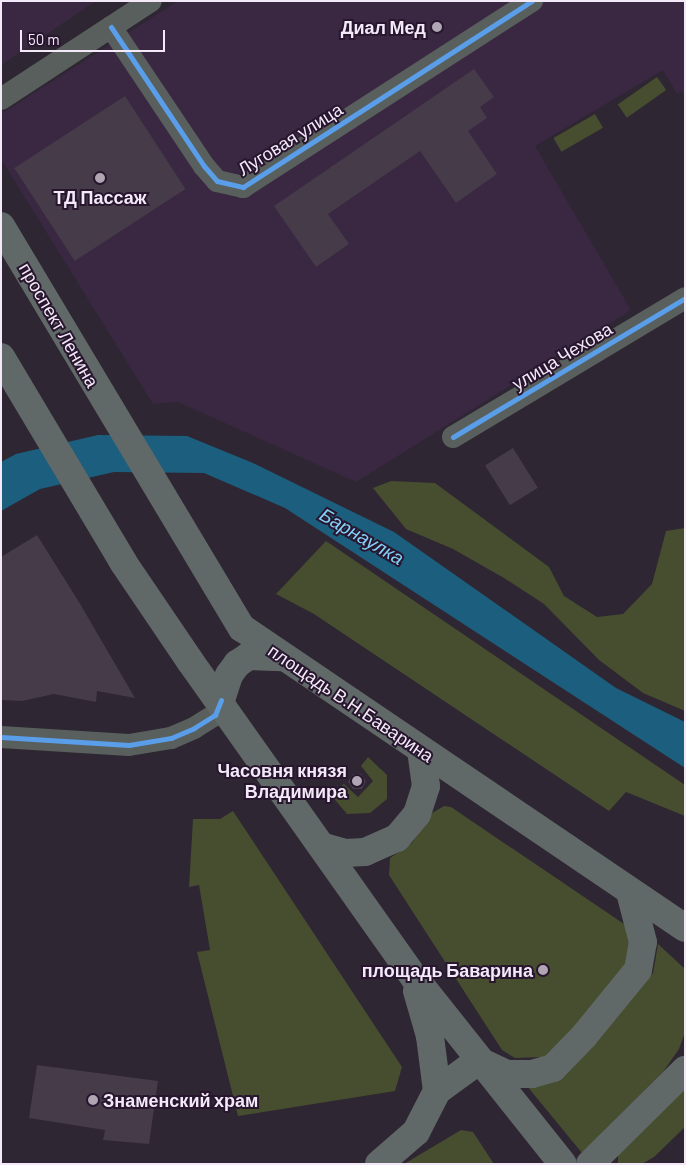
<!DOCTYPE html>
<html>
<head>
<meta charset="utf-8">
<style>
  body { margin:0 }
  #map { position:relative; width:686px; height:1165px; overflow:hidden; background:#2e2632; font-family:Barlow,sans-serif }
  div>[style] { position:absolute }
  .built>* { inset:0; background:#3a2742 }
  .green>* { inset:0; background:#474d2f; transform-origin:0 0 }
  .water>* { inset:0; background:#1c5e7e }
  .building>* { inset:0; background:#453b49; transform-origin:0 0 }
  .street>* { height:22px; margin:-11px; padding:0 11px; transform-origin:11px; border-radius:11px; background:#585f5c }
  .primary>* { height:28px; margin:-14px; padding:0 14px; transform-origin:14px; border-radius:14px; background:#616968 }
  .cycleway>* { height:5px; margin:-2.5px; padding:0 2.5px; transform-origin:2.5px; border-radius:2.5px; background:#5a9eea }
  .dots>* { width:14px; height:14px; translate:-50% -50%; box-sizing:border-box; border:2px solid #27162e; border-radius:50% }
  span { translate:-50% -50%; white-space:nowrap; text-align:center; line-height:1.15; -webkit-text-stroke:4px #27162e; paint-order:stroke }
  .poi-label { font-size:18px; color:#f4e9f9; font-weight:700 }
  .right { translate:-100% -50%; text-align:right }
  .left { translate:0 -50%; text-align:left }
  .street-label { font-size:18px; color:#f4e9f9 }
  .water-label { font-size:19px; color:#84d0f8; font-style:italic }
  .frame { position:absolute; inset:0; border:2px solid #f4e9f9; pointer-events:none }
  .scale { position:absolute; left:20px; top:30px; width:145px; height:22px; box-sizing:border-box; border:2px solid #f4e9f9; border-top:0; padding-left:6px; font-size:15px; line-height:18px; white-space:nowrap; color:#f4e9f9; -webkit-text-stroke:4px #27162e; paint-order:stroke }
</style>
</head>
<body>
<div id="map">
  <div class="built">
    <i style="clip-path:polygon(1px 1px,96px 1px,1px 65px)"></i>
    <i style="clip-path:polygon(178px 1px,685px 1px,685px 97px,682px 91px,677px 94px,663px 70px,535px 146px,631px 310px,356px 482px,178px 402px,153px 404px,1px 159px,1px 114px)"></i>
  </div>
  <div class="green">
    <i style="left:657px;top:77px;width:16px;height:48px;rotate:55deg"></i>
    <i style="left:595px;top:114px;width:16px;height:48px;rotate:60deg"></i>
    <i style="clip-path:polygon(391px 481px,435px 483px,549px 567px,564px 596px,597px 617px,623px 614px,652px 584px,666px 531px,685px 528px,685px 711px,643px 693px,599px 660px,544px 604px,504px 578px,453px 549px,406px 529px,373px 488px)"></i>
    <i style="clip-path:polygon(326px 541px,685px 785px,685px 816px,626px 792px,609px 811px,314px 614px,276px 594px)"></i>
    <i style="clip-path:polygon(368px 757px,387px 775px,387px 799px,370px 813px,347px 814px,330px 794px,344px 784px,358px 797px,373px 781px,361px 766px)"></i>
    <i style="clip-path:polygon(444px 806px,451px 807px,630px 928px,632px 968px,560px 1050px,544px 1057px,515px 1058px,502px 1050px,389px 875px,390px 858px,412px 843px,432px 813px)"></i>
    <i style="clip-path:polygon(233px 811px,402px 1067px,395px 1091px,238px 1116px,197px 952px,210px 950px,199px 885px,189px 887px,193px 819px,220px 819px)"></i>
    <i style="clip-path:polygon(658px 944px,685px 969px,685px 1032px,679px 1049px,663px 1072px,582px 1153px,522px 1080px,604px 1030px,653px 973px)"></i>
    <i style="clip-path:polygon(685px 1087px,685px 1127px,654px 1157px,642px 1164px,618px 1164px,618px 1154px)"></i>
    <i style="clip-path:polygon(461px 1130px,473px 1132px,494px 1164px,404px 1164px)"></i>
  </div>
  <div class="water">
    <i style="clip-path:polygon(98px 435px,187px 436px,253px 463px,394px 532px,616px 688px,685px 722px,685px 768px,285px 508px,204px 473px,114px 472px,40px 489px,1px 511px,1px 462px,16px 454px)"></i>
  </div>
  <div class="building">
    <i style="clip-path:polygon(474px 69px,494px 97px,480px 107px,487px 118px,468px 131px,497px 174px,456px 203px,420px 151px,328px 214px,349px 244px,316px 267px,274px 206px)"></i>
    <i style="left:125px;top:96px;width:111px;height:132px;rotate:57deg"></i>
    <i style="left:513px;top:448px;width:47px;height:33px;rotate:58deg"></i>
    <i style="clip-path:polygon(37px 535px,79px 602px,135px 698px,97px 691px,96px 702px,54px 694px,22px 701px,1px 700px,1px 557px)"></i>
    <i style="clip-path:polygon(353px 774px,361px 774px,366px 781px,362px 789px,353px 789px,348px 782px)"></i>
    <i style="clip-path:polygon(37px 1065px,158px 1081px,149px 1144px,103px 1140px,105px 1130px,29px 1118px)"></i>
  </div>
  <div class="street">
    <i style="left:111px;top:27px;width:167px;rotate:56.2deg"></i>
    <i style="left:204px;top:166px;width:20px;rotate:49deg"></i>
    <i style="left:217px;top:181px;width:27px;rotate:13deg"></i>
    <i style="left:243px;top:187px;width:344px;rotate:-32.8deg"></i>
    <i style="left:1px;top:99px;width:179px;rotate:-33.2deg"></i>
    <i style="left:453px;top:437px;width:270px;rotate:-30.9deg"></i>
    <i style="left:1px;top:737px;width:128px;rotate:3.6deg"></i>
    <i style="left:129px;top:745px;width:43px;rotate:-9.5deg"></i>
    <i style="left:171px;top:738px;width:25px;rotate:-23deg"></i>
    <i style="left:194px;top:728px;width:25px;rotate:-32deg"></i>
    <i style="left:215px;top:715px;width:16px;rotate:-68deg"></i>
  </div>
  <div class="primary">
    <i style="left:1px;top:226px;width:469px;rotate:59.1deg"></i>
    <i style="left:242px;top:628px;width:535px;rotate:34.11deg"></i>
    <i style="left:1px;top:357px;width:239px;rotate:59.2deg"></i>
    <i style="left:123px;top:562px;width:120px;rotate:55.9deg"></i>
    <i style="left:190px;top:661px;width:387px;rotate:54.7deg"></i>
    <i style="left:414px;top:977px;width:239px;rotate:51.5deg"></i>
    <i style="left:221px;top:700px;width:26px;rotate:-72deg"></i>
    <i style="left:229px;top:675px;width:14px;rotate:-54deg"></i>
    <i style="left:237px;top:664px;width:14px;rotate:-34deg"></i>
    <i style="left:249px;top:656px;width:33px;rotate:2deg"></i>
    <i style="left:324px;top:847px;width:22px;rotate:16deg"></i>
    <i style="left:345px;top:853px;width:20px;rotate:-3deg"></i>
    <i style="left:365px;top:852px;width:35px;rotate:-24deg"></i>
    <i style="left:397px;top:838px;width:31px;rotate:-50deg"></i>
    <i style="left:417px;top:814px;width:29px;rotate:-72deg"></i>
    <i style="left:426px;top:786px;width:35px;rotate:-98deg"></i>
    <i style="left:479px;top:1061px;width:31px;rotate:25deg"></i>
    <i style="left:507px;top:1074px;width:25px"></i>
    <i style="left:532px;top:1074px;width:22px;rotate:-16deg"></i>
    <i style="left:553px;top:1068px;width:45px;rotate:-45.9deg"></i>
    <i style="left:584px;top:1036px;width:85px;rotate:-50.7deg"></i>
    <i style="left:638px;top:970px;width:28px;rotate:-80deg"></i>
    <i style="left:643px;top:942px;width:52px;rotate:-104.6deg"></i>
    <i style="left:437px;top:1091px;width:51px;rotate:-36.2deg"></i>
    <i style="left:379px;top:1164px;width:49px;rotate:-40.9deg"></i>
    <i style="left:416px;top:1132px;width:46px;rotate:-62.9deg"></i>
    <i style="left:437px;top:1091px;width:55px;rotate:-97.3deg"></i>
    <i style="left:430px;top:1036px;width:47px;rotate:-106.1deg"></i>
    <i style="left:590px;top:1164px;width:134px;rotate:-44.7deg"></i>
  </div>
  <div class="cycleway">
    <i style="left:111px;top:27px;width:167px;rotate:56.2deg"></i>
    <i style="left:204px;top:166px;width:20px;rotate:49deg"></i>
    <i style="left:217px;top:181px;width:27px;rotate:13deg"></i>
    <i style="left:243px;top:187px;width:344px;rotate:-32.8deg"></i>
    <i style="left:453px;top:437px;width:270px;rotate:-30.9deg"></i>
    <i style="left:1px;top:737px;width:128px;rotate:3.6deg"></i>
    <i style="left:129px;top:745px;width:43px;rotate:-9.5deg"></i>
    <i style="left:171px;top:738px;width:25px;rotate:-23deg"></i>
    <i style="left:194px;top:728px;width:25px;rotate:-32deg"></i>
    <i style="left:215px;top:715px;width:16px;rotate:-68deg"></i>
  </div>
  <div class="dots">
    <i style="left:437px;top:27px;background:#afa5b3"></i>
    <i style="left:100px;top:178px;background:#afa5b3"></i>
    <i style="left:357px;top:781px;background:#afa5b3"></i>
    <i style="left:543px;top:970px;background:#afa5b3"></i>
    <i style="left:93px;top:1100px;background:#afa5b3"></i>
  </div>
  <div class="poi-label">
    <span class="right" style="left:426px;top:27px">Диал Мед</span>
    <span style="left:100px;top:197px">ТД Пассаж</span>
    <span class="right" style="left:347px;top:781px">Часовня князя<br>Владимира</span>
    <span class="right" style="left:533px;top:970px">площадь Баварина</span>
    <span class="left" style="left:103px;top:1100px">Знаменский храм</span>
  </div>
  <div class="street-label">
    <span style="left:290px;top:139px;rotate:-32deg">Луговая улица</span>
    <span style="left:59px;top:325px;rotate:60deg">проспект Ленина</span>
    <span style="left:562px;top:356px;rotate:-31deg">улица Чехова</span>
    <span style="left:351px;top:703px;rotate:34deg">площадь В.Н.Баварина</span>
  </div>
  <div class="water-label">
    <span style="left:362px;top:536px;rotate:30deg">Барнаулка</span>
  </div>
  <div class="frame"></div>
  <div class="scale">50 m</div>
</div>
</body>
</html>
